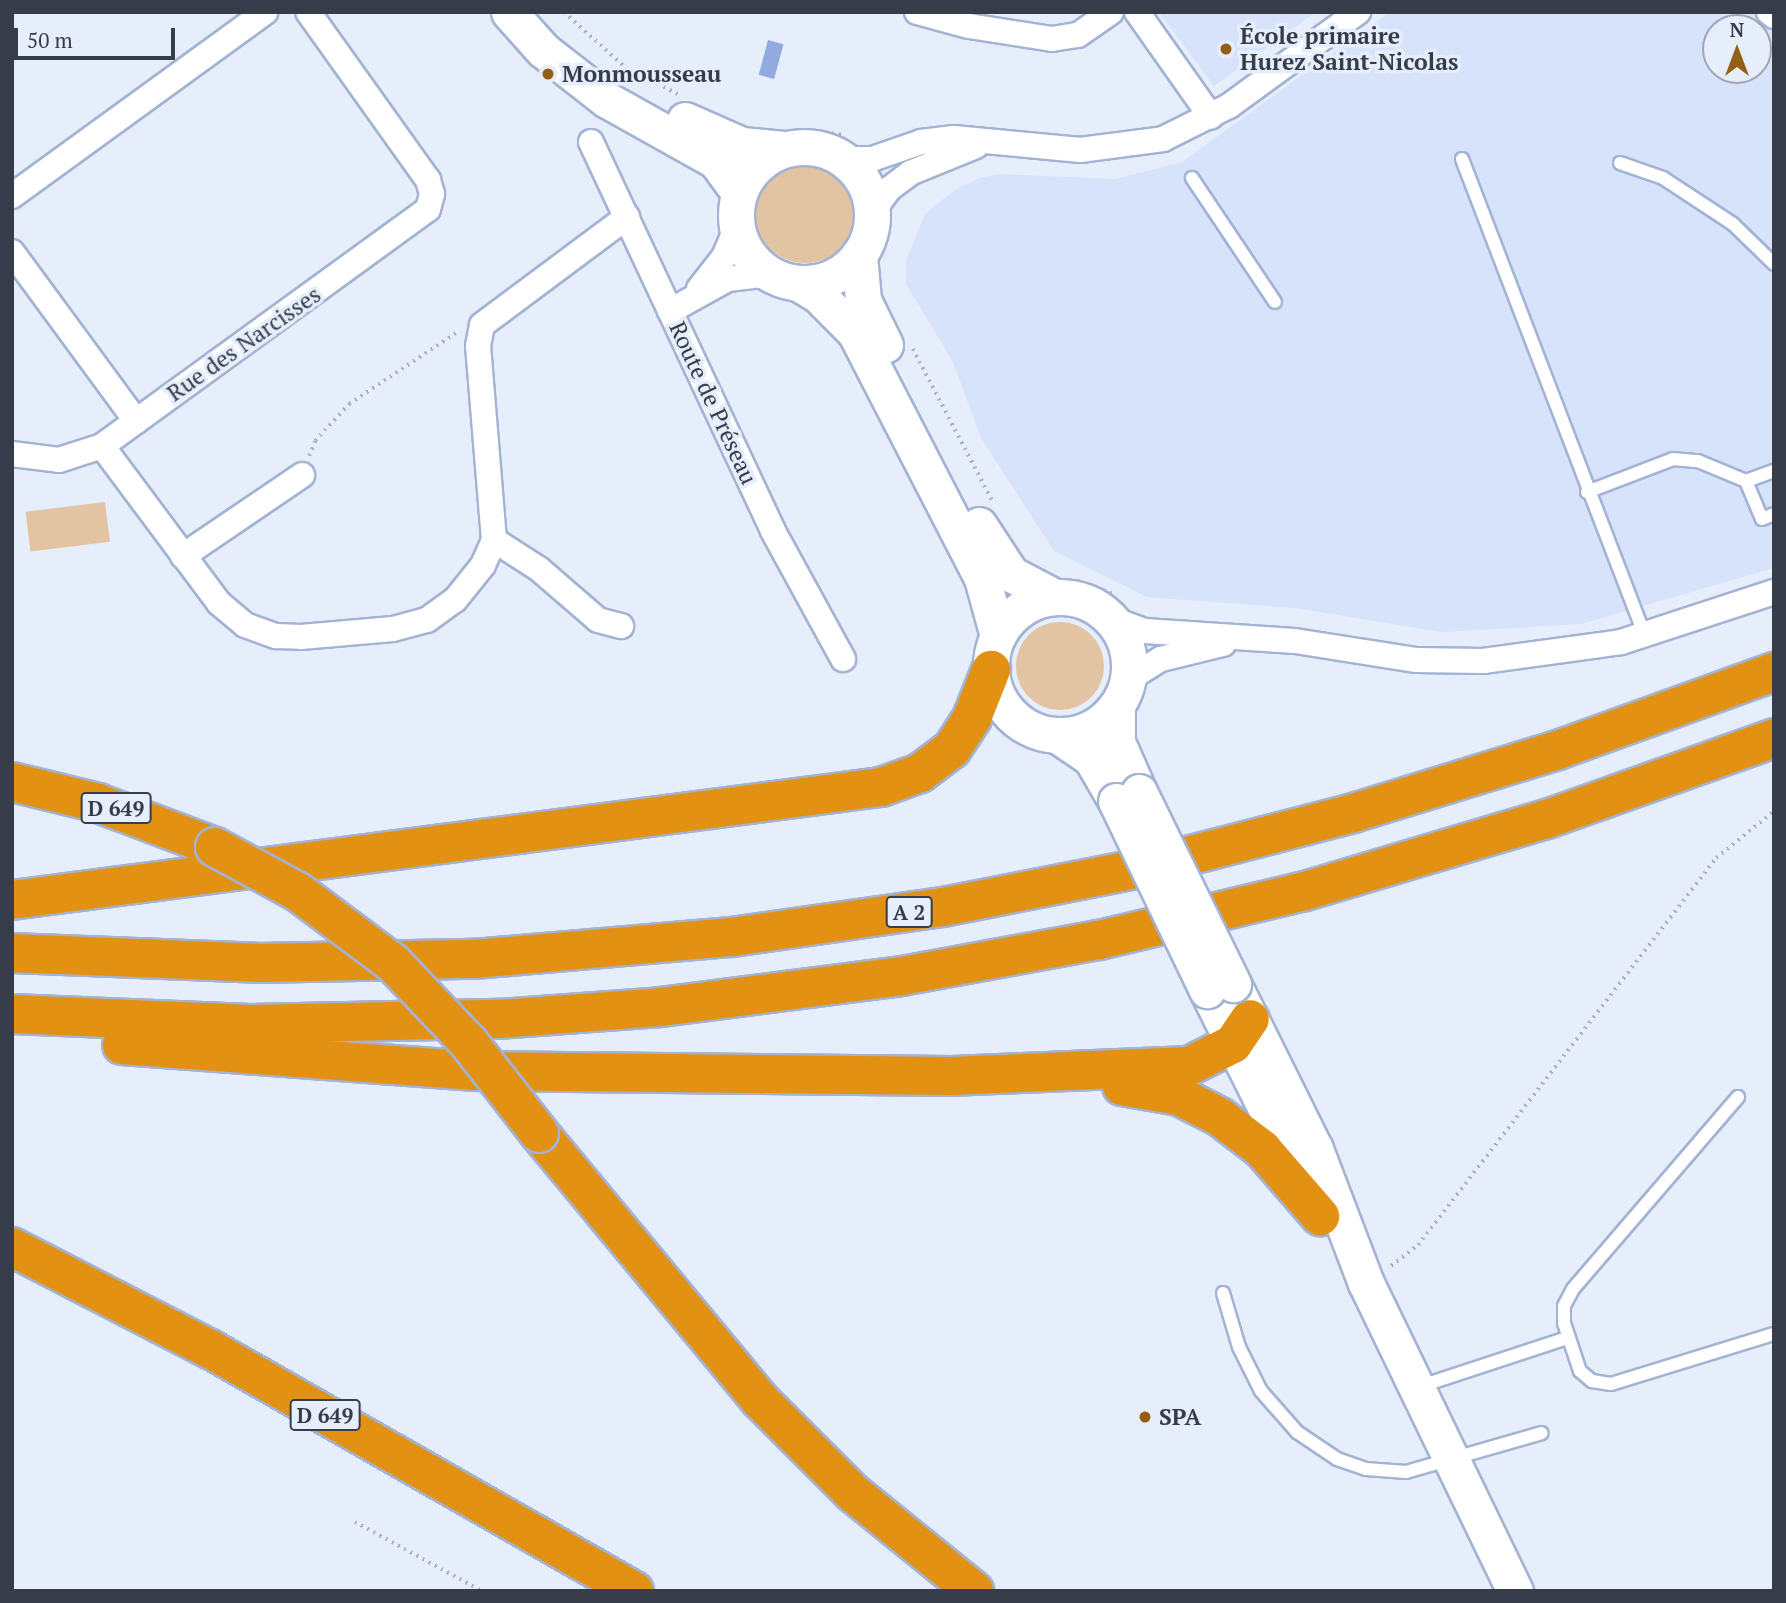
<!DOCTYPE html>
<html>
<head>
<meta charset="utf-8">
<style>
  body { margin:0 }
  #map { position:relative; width:1786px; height:1603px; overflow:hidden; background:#e6edfb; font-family:"PT Serif",serif }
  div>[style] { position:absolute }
  .built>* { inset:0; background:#d7e3fb }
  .green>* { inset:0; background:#e2c3a2; transform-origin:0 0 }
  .round { border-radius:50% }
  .water>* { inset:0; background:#91aae0; transform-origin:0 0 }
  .path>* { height:3.5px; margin-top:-1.75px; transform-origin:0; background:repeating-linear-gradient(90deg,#abb1bf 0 2px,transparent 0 7px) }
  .roads { filter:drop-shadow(2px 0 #a3b3d3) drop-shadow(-2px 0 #a3b3d3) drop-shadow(0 2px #a3b3d3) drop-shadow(0 -2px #a3b3d3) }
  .lane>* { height:12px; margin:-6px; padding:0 6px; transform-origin:6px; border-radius:6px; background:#fff }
  .street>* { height:24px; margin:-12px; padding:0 12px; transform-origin:12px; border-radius:12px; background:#fff }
  .secondary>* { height:35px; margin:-17.5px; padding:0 17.5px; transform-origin:17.5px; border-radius:17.5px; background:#fff }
  .secondary>.ring { margin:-17.5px; padding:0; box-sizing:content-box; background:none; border:35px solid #fff; border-radius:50% }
  .highway>* { height:38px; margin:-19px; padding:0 19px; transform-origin:19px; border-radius:19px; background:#e29112 }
  .bridges { filter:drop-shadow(2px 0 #a3b3d3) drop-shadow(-2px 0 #a3b3d3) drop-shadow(0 2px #a3b3d3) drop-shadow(0 -2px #a3b3d3) }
  .secondary-bridge>* { height:35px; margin:-17.5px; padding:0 17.5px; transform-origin:17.5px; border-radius:17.5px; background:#fff }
  .highway-bridge>* { height:38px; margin:-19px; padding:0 19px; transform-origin:19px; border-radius:19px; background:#e29112 }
  .dots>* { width:19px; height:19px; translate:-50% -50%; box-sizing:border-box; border:4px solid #e6edfb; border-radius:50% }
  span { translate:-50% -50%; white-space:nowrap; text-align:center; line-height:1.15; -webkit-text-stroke:7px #e6edfb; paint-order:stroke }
  .shield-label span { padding:2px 5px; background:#e6edfb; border:2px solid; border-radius:5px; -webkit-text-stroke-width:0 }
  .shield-label { font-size:21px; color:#363c4a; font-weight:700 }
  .poi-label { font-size:23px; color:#363c4a; font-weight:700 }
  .left { translate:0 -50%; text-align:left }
  .street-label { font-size:23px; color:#363c4a }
  .frame { position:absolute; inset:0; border:14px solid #363c4a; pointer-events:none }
  .north { position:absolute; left:1702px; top:14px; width:70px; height:70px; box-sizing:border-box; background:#e6edfb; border:2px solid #a0a6b4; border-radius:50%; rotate:0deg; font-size:19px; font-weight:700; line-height:28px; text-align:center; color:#363c4a }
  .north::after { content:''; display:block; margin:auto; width:24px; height:32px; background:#935f14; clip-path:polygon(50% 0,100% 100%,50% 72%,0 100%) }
  .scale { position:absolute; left:14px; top:28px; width:161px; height:32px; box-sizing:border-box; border:4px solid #363c4a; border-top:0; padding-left:9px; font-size:21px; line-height:24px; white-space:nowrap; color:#363c4a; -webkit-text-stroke:5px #e6edfb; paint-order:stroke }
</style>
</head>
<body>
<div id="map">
  <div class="built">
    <i style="clip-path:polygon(1159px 12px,1316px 12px,1214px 86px)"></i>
    <i style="clip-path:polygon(evenodd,1390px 12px,1774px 12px,1774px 568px,1581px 624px,1442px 632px,1294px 608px,1147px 597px,1054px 551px,981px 438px,953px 362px,906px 284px,906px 261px,925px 214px,956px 189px,980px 178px,998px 174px,1115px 179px,1182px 162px,1390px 12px,1716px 28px,1758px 28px,1758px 70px,1716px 70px,1716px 28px)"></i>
  </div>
  <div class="green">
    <i class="round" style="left:755px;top:163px;width:100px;height:100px"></i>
    <i style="left:105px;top:502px;width:40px;height:80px;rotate:83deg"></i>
    <i class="round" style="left:1016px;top:622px;width:88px;height:88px"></i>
  </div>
  <div class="water">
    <i style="left:768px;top:40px;width:16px;height:36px;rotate:15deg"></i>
  </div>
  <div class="path">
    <i style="left:564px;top:12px;width:84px;rotate:42.1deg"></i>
    <i style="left:626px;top:68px;width:58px;rotate:26.6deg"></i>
    <i style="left:804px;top:130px;width:40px;rotate:7.1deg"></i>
    <i style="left:913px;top:349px;width:170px;rotate:62.4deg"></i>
    <i style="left:309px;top:456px;width:16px;rotate:-68deg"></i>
    <i style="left:315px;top:441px;width:50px;rotate:-47.4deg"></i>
    <i style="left:349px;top:404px;width:128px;rotate:-33.6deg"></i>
    <i style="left:1077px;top:581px;width:41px;rotate:19.7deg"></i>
    <i style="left:1391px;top:1266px;width:34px;rotate:-38deg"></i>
    <i style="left:1418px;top:1245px;width:488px;rotate:-52.4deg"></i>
    <i style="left:1716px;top:858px;width:75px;rotate:-39deg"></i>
    <i style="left:355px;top:1522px;width:145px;rotate:28.5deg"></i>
  </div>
  <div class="roads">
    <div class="lane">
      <i style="left:1462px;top:159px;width:511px;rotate:69.01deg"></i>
      <i style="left:1620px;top:163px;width:46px;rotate:19.2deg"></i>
      <i style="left:1663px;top:178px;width:84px;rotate:33.3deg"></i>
      <i style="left:1733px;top:224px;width:57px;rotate:44.3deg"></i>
      <i style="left:1192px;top:178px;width:149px;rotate:56.2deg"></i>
      <i style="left:1746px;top:481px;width:30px;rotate:-20deg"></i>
      <i style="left:1587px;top:492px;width:92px;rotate:-21deg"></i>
      <i style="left:1673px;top:459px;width:25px;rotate:5deg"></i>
      <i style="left:1698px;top:461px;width:52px;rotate:22.6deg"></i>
      <i style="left:1746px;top:481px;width:41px;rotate:67.2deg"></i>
      <i style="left:1762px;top:519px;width:13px;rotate:-23deg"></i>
      <i style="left:1738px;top:1097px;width:253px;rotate:130.7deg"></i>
      <i style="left:1573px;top:1289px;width:19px;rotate:118deg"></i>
      <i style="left:1564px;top:1306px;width:17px;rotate:90deg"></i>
      <i style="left:1564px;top:1323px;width:51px;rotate:71.6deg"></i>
      <i style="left:1580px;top:1371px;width:16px;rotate:40deg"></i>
      <i style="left:1592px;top:1381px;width:19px;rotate:9deg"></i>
      <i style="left:1611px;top:1384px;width:170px;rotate:-17.1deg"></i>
      <i style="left:1223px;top:1293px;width:56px;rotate:73.5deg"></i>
      <i style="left:1239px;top:1347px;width:49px;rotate:63.4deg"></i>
      <i style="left:1261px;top:1391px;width:55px;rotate:48.7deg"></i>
      <i style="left:1297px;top:1432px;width:48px;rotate:34deg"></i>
      <i style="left:1337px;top:1459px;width:31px;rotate:19deg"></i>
      <i style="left:1366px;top:1469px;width:40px;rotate:4.3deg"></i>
      <i style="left:1406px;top:1472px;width:141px;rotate:-16deg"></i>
      <i style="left:1418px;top:1387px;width:157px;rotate:-18.2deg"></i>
    </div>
    <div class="street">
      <i style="left:917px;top:12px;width:54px;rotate:15.1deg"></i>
      <i style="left:969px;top:26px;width:84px;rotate:8.9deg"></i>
      <i style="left:1052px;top:39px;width:26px;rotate:-9deg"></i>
      <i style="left:1078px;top:35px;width:40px;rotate:-34.9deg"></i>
      <i style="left:1137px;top:12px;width:128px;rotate:54.8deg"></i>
      <i style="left:1769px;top:12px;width:6px;rotate:39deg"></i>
      <i style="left:591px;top:142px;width:429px;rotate:64.9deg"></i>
      <i style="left:773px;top:531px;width:146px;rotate:61.3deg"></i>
      <i style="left:845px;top:159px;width:27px"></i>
      <i style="left:872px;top:159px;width:52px;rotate:-19.1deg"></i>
      <i style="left:921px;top:142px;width:33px;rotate:-7deg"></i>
      <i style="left:954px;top:138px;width:127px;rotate:5.4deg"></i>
      <i style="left:1080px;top:150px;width:84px;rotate:-7.5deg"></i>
      <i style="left:1163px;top:139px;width:74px;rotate:-26.6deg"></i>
      <i style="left:1229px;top:106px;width:160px;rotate:-36.1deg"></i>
      <i style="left:12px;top:196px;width:313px;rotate:-36deg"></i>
      <i style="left:873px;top:211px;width:27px;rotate:-54deg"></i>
      <i style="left:889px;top:189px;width:26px;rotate:-37deg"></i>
      <i style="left:910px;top:173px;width:71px;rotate:-22.2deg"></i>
      <i style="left:12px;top:252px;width:210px;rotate:53.7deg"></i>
      <i style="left:699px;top:289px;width:41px;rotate:-52deg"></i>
      <i style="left:724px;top:257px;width:33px;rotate:-67deg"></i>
      <i style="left:670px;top:311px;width:66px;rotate:-28.9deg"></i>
      <i style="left:728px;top:279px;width:42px;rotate:-6.8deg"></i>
      <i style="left:102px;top:446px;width:196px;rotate:53.3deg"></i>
      <i style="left:219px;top:603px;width:34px;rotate:40deg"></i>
      <i style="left:245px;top:625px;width:33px;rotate:20deg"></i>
      <i style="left:276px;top:636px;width:25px;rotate:2deg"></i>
      <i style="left:301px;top:637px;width:92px;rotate:-5deg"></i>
      <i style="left:393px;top:629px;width:35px;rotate:-15deg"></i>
      <i style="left:427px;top:620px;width:34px;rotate:-36deg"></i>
      <i style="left:455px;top:600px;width:45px;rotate:-51.3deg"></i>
      <i style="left:483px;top:565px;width:27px;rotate:-66deg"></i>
      <i style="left:494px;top:540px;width:195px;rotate:-94.7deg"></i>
      <i style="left:478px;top:346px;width:21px;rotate:-79deg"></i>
      <i style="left:482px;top:325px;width:181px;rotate:-36.7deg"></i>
      <i style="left:12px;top:454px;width:47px;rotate:7.3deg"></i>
      <i style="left:59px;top:460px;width:45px;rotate:-18deg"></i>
      <i style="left:102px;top:446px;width:403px;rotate:-36deg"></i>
      <i style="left:428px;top:209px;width:16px;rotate:-75deg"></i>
      <i style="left:432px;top:194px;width:15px;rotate:-106deg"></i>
      <i style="left:428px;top:180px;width:206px;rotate:-125.5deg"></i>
      <i style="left:494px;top:540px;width:54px;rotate:32.8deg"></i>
      <i style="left:539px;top:569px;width:78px;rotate:40.8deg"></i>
      <i style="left:598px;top:620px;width:24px;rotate:15deg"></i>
      <i style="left:183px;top:556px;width:144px;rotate:-34.2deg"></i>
      <i style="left:1109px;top:618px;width:38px;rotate:20deg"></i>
      <i style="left:1145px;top:631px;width:150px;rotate:3.8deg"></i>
      <i style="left:1295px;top:641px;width:123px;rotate:8.9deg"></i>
      <i style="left:1417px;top:660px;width:66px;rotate:0.9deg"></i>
      <i style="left:1483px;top:661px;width:139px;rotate:-7.8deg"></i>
      <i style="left:1621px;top:642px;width:161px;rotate:-18.1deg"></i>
      <i style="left:1127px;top:680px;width:40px;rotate:-32deg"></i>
      <i style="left:1161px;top:659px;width:64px;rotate:-13.6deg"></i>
    </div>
    <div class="secondary">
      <i style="left:509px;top:12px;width:51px;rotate:48.2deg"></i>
      <i style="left:543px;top:50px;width:81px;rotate:38deg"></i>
      <i style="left:607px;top:100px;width:125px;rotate:29.2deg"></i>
      <i style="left:716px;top:161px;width:39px;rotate:54deg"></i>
      <i style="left:685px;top:120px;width:62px;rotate:23.7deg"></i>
      <i style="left:742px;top:145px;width:42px;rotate:5.4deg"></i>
      <i class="ring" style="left:736px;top:147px;width:101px;height:101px"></i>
      <i style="left:859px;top:255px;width:45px;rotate:84.9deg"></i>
      <i style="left:863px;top:300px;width:50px;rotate:63.9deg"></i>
      <i style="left:798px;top:283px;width:23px;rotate:31deg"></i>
      <i style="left:818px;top:295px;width:52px;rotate:45deg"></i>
      <i style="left:855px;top:332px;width:277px;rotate:62.7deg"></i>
      <i style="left:982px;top:578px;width:60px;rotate:74.6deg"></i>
      <i style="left:979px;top:525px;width:59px;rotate:56.9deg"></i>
      <i style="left:1011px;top:574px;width:50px;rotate:27.6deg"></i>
      <i class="ring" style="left:991px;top:597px;width:103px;height:103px"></i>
      <i style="left:1117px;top:705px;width:37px;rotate:90deg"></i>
      <i style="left:1117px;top:742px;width:55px;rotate:66.3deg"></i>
      <i style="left:1057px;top:735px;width:41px;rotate:34.1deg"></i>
      <i style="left:1091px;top:758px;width:50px;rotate:59.8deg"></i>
      <i style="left:1233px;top:984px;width:184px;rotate:63.6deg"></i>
      <i style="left:1315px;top:1149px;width:143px;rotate:69.2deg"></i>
      <i style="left:1366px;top:1283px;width:342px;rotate:64.2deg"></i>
      <i style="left:1207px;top:990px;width:222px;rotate:63.6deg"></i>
    </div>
    <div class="highway">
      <i style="left:12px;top:782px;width:89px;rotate:13.7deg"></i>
      <i style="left:98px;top:803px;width:125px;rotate:20.6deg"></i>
      <i style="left:12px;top:900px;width:876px;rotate:-7.41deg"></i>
      <i style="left:881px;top:787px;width:41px;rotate:-19.7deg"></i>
      <i style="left:920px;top:773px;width:40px;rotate:-37deg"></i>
      <i style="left:952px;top:749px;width:37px;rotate:-57deg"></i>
      <i style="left:972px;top:718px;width:52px;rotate:-68.4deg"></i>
      <i style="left:12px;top:953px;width:245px;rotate:2.3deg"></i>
      <i style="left:257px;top:963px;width:217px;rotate:-1.1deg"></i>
      <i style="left:474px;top:959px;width:259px;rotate:-4.9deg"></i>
      <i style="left:732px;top:937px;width:213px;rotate:-8.1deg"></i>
      <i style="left:943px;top:907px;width:202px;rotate:-11.1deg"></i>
      <i style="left:1141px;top:868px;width:219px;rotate:-14.5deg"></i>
      <i style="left:1353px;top:813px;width:214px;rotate:-17.1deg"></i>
      <i style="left:1558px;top:750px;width:230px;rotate:-19.9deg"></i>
      <i style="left:12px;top:1014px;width:238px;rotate:2.4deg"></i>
      <i style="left:250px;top:1024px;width:249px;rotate:-1.2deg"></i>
      <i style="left:499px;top:1019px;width:162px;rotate:-4.2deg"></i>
      <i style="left:661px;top:1007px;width:243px;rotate:-7.3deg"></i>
      <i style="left:902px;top:976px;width:200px;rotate:-10.4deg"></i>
      <i style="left:1099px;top:940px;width:212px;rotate:-13.4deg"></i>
      <i style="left:1305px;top:891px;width:252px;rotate:-16.6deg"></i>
      <i style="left:1547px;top:819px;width:241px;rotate:-19.6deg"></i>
      <i style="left:122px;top:1045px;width:351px;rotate:4.2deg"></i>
      <i style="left:472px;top:1071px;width:480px;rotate:0.6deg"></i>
      <i style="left:952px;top:1076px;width:237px;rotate:-2.4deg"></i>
      <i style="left:1189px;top:1066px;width:49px;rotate:-26.6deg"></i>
      <i style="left:1233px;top:1044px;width:30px;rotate:-56deg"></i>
      <i style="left:1122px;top:1086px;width:58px;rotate:10deg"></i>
      <i style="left:1179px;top:1096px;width:46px;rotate:27.1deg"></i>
      <i style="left:1220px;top:1117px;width:53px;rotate:37.3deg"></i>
      <i style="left:1262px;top:1149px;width:89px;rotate:49.1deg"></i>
      <i style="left:539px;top:1133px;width:345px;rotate:50.4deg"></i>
      <i style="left:759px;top:1399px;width:133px;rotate:45deg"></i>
      <i style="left:853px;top:1493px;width:156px;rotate:39deg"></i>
      <i style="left:12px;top:1247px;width:223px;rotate:27.3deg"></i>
      <i style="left:210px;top:1349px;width:488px;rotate:29.7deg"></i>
    </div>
  </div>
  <div class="bridges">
    <div class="secondary-bridge">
      <i style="left:1139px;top:792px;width:214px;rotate:63.9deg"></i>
      <i style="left:1116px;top:801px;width:210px;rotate:64.3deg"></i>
    </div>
    <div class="highway-bridge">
      <i style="left:215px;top:847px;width:94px;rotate:28.5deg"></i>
      <i style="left:298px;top:892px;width:119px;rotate:36.8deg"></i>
      <i style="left:393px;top:963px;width:110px;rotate:46.5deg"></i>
      <i style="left:469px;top:1043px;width:114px;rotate:52.1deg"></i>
    </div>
  </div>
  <div class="dots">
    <i style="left:1226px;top:49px;background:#935f14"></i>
    <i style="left:548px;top:74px;background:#935f14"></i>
    <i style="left:1145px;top:1417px;background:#935f14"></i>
  </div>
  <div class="shield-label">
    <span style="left:116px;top:808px">D 649</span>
    <span style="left:909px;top:912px">A 2</span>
    <span style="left:325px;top:1415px">D 649</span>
  </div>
  <div class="poi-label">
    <span class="left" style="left:1240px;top:49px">École primaire<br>Hurez Saint-Nicolas</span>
    <span class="left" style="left:562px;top:74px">Monmousseau</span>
    <span class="left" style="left:1159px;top:1417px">SPA</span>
  </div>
  <div class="street-label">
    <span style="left:244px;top:344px;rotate:-35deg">Rue des Narcisses</span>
    <span style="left:713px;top:403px;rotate:65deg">Route de Préseau</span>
  </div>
  <div class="frame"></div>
  <div class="north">N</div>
  <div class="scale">50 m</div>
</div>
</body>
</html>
